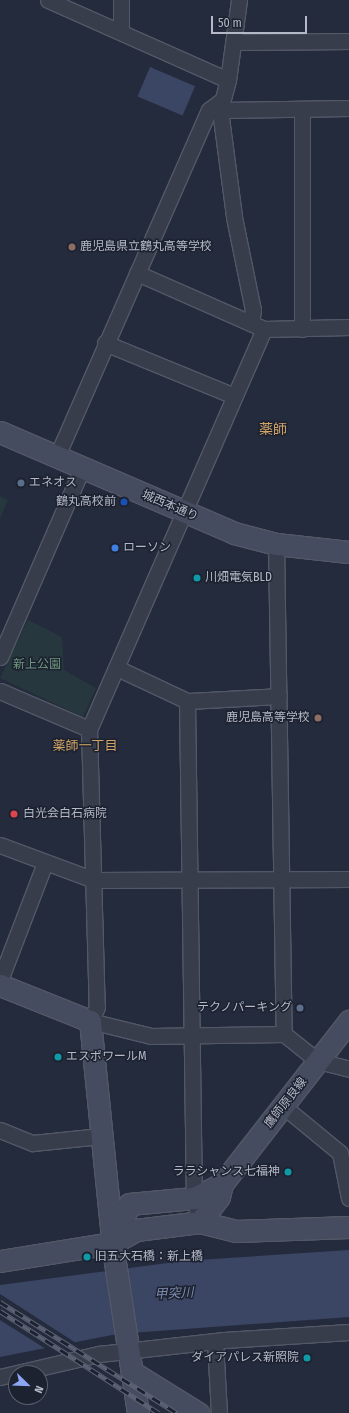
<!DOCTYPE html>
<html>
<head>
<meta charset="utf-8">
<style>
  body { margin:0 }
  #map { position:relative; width:349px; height:1413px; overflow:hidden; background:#242b3c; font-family:"Fira Sans Condensed","Noto Sans JP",sans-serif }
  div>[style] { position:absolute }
  .green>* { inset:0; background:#26373d }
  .water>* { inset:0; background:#3a4664; transform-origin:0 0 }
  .pier>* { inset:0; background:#242b3c }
  .roads { filter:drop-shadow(1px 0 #535867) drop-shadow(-1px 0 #535867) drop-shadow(0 1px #535867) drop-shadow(0 -1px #535867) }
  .street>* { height:15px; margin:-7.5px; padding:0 7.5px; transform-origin:7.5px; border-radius:7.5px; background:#383d4c }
  .secondary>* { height:21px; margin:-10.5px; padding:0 10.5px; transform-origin:10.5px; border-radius:10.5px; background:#464c5f }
  .rail>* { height:4.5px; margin-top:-2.25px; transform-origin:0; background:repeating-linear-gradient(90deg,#1d2231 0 9px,#5a6173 0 18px); box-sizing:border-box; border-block:1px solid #5a6173 }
  .dots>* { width:11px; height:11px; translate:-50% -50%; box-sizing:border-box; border:2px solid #1d2231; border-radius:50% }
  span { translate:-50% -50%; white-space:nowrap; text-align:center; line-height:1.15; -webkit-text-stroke:3px #1d2231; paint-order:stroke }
  .poi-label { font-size:12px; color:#b4b8c7 }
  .left { translate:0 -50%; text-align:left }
  .right { translate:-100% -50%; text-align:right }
  .street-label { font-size:12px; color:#b4b8c7 }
  .park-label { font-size:12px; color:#6c977c }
  .neighbourhood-label { font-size:13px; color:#d0a366 }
  .water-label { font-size:13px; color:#7c8bae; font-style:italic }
  .quarter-label { font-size:14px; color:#d0a366 }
  .north { position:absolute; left:8px; top:1365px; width:40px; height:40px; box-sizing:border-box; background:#1d2231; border:1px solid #595e6d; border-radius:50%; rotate:113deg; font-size:11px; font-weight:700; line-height:16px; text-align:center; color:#b4b8c7 }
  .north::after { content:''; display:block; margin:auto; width:14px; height:18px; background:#8da6f3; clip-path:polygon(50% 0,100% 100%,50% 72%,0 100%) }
  .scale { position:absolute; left:211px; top:16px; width:96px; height:18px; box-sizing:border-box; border:2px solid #b4b8c7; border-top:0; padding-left:5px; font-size:12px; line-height:14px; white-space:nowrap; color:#b4b8c7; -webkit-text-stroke:3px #1d2231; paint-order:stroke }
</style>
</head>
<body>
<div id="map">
  <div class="green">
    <i style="clip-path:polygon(0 496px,8px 500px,0 519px)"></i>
    <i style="clip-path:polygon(28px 620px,62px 637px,64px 670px,96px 688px,83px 717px,0 678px)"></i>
  </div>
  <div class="water">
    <i style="left:150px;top:67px;width:49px;height:32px;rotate:23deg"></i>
    <i style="clip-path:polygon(349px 1250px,349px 1317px,117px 1334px,0 1357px,0 1285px,183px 1261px)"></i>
  </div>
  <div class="pier">
    <i style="clip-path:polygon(0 1294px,76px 1343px,46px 1349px,0 1320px)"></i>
  </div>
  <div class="roads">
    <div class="street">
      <i style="left:48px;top:0;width:197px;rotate:24deg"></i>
      <i style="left:239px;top:0;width:81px;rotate:97.8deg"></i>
      <i style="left:228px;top:80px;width:31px;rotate:105deg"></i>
      <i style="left:220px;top:110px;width:108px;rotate:82.5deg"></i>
      <i style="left:234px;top:217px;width:95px;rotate:78.5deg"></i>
      <i style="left:253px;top:310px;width:13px;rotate:99deg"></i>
      <i style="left:121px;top:32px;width:32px;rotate:-90deg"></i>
      <i style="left:234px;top:42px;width:115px;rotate:-0.5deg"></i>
      <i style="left:220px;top:110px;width:129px;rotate:-0.9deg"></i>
      <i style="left:137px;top:273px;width:139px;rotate:23.8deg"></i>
      <i style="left:264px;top:329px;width:85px;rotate:-1.3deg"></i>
      <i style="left:264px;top:329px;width:437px;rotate:113.6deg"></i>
      <i style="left:89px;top:729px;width:278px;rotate:88.4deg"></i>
      <i style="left:97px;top:1007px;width:16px;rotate:117deg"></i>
      <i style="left:90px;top:1021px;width:63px;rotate:13.8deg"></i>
      <i style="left:151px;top:1036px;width:133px;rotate:-0.9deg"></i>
      <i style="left:302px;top:329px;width:220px;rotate:-90deg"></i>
      <i style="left:105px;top:343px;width:139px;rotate:22.3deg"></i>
      <i style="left:57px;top:456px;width:378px;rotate:-66.3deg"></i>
      <i style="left:209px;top:110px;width:15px;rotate:-37deg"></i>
      <i style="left:276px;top:544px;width:490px;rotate:89.1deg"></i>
      <i style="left:284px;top:1034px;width:43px;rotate:38.5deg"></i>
      <i style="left:318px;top:1061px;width:32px;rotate:14deg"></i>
      <i style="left:0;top:657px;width:206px;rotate:-66.5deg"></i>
      <i style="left:117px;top:668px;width:77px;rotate:25.2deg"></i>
      <i style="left:187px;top:701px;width:497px;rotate:89.2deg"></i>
      <i style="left:194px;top:1198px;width:25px;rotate:76deg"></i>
      <i style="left:0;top:691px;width:97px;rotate:23.1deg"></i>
      <i style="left:187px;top:701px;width:92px;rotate:-3.1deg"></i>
      <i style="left:0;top:845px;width:100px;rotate:20.4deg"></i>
      <i style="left:94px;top:880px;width:255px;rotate:-0.2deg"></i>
      <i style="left:0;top:980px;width:125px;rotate:-69deg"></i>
      <i style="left:283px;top:1106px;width:74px;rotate:39.5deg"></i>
      <i style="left:340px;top:1153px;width:46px;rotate:78.7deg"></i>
      <i style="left:0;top:1130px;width:35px;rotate:22deg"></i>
      <i style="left:33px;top:1143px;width:68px;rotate:-5.9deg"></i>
      <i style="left:215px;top:1342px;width:71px;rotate:86.8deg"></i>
      <i style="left:0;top:1377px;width:102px;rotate:-13.1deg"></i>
      <i style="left:99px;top:1354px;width:126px;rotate:-6.4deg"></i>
      <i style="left:224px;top:1340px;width:125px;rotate:-3.7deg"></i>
    </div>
    <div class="secondary">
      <i style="left:0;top:432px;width:255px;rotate:23.3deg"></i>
      <i style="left:234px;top:533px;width:43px;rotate:14.7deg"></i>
      <i style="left:276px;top:544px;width:73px;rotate:6.3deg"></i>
      <i style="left:0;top:985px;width:97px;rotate:21.8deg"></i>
      <i style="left:90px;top:1021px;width:236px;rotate:84.2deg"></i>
      <i style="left:114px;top:1256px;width:159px;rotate:81.3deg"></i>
      <i style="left:200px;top:1222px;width:31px;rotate:-53deg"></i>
      <i style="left:219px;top:1197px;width:13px;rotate:-77deg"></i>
      <i style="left:114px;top:1240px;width:39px;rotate:-67deg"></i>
      <i style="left:129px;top:1204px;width:65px;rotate:-5.3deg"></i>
      <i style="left:194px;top:1198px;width:31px;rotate:-27deg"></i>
      <i style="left:222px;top:1184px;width:207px;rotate:-52.1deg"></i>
      <i style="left:0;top:1261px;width:114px;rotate:-9.1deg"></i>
      <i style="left:113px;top:1243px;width:26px;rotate:-29deg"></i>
      <i style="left:136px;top:1230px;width:64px;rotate:-7.1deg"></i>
      <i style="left:200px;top:1222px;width:37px;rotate:14deg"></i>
      <i style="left:236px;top:1231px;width:113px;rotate:-2deg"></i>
      <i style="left:132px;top:1372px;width:78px;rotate:31.8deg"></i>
    </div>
  </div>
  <div class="rail">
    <i style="left:0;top:1302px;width:209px;rotate:32.1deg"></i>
    <i style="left:0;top:1311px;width:189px;rotate:32.7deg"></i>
  </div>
  <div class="dots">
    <i style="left:72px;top:247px;background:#8d6e63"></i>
    <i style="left:21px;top:483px;background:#5c6f8a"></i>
    <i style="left:124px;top:502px;background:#1a4fb4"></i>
    <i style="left:115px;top:548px;background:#3f7fe0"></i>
    <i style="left:197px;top:578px;background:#0f9aa8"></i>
    <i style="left:318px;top:718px;background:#8d6e63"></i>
    <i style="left:14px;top:814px;background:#e0444e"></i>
    <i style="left:300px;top:1008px;background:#5c6f8a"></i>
    <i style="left:58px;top:1057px;background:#0f9aa8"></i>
    <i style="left:288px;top:1172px;background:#0f9aa8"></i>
    <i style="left:87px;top:1257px;background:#0f9aa8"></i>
    <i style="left:307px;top:1358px;background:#0f9aa8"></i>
  </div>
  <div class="poi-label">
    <span class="left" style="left:80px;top:247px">鹿児島県立鶴丸高等学校</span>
    <span class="left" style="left:29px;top:483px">エネオス</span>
    <span class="right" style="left:116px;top:502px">鶴丸高校前</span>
    <span class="left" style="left:123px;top:548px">ローソン</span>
    <span class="left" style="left:205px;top:578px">川畑電気BLD</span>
    <span class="right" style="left:310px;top:718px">鹿児島高等学校</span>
    <span class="left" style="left:23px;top:814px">白光会白石病院</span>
    <span class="right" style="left:292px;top:1008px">テクノパーキング</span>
    <span class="left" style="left:66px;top:1057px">エスポワールM</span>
    <span class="right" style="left:280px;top:1172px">ララシャンス七福神</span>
    <span class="left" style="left:95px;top:1257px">旧五大石橋：新上橋</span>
    <span class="right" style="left:299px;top:1358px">ダイアパレス新照院</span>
  </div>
  <div class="street-label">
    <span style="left:170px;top:506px;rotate:23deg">城西本通り</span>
    <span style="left:286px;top:1103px;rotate:-52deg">鷹師原良線</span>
  </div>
  <div class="park-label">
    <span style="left:37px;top:665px">新上公園</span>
  </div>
  <div class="neighbourhood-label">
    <span style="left:85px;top:746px">薬師一丁目</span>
  </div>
  <div class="water-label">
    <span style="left:174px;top:1294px;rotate:-3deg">甲突川</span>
  </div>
  <div class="quarter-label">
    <span style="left:273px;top:430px">薬師</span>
  </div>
  <div class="north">N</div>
  <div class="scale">50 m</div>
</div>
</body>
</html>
